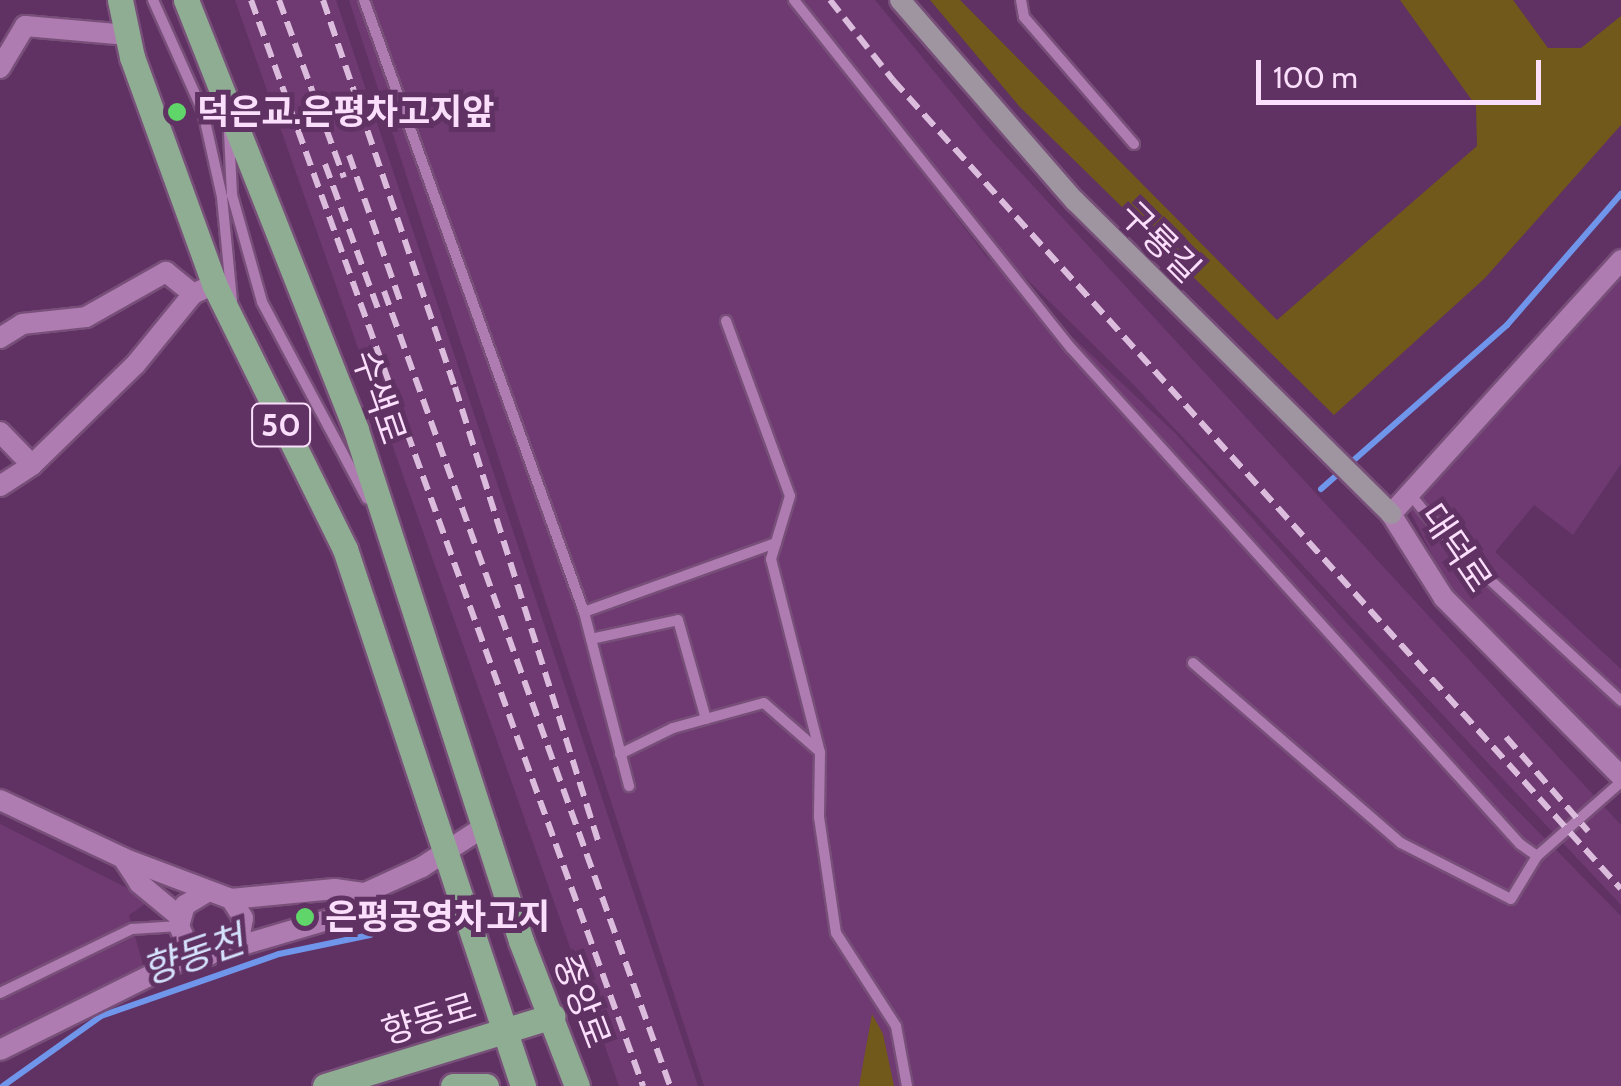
<!DOCTYPE html>
<html>
<head>
<meta charset="utf-8">
<style>
  body { margin:0 }
  #map { position:relative; width:1621px; height:1086px; overflow:hidden; background:#603263; font-family:Cabin,"Noto Sans KR",sans-serif }
  div>[style] { position:absolute }
  .built>* { inset:0; background:#6e3a71 }
  .green>* { inset:0; background:#71581b }
  .stream>* { height:6px; margin:-3px; padding:0 3px; transform-origin:3px; border-radius:3px; background:#7096ec }
  .roads { filter:drop-shadow(2px 0 #774f79) drop-shadow(-2px 0 #774f79) drop-shadow(0 2px #774f79) drop-shadow(0 -2px #774f79) }
  .service>* { height:10px; margin:-5px; padding:0 5px; transform-origin:5px; border-radius:5px; background:#af7cb1 }
  .minor>* { height:20px; margin:-10px; padding:0 10px; transform-origin:10px; border-radius:10px; background:#af7cb1 }
  .tertiary>* { height:20px; margin:-10px; padding:0 10px; transform-origin:10px; border-radius:10px; background:#af7cb1 }
  .secondary>* { height:20px; margin:-10px; padding:0 10px; transform-origin:10px; border-radius:10px; background:#9e95a1 }
  .primary>* { height:25px; margin:-12.5px; padding:0 12.5px; transform-origin:12.5px; border-radius:12.5px; background:#8ead92 }
  .rail>* { height:6px; margin-top:-3px; transform-origin:0; background:repeating-linear-gradient(90deg,#dbbcdd 0 15px,transparent 0 23px) }
  .dots>* { width:28px; height:28px; translate:-50% -50%; box-sizing:border-box; border:5px solid #603263; border-radius:50% }
  span { translate:-50% -50%; white-space:nowrap; text-align:center; line-height:1.15; -webkit-text-stroke:10px #603263; paint-order:stroke }
  .shield-label span { padding:2px 8px; background:#603263; border:2px solid; border-radius:8px; -webkit-text-stroke-width:0 }
  .shield-label { font-size:32px; color:#fadefb; font-weight:700 }
  .poi-label { font-size:35px; color:#fadefb; font-weight:700 }
  .left { translate:0 -50%; text-align:left }
  .street-label { font-size:35px; color:#fadefb }
  .water-label { font-size:38px; color:#d6e3fe; font-style:italic }
  .scale { position:absolute; left:1256px; top:60px; width:285px; height:45px; box-sizing:border-box; border:5px solid #fadefb; border-top:0; padding-left:12px; font-size:30px; line-height:35px; white-space:nowrap; color:#fadefb; -webkit-text-stroke:8px #603263; paint-order:stroke }
</style>
</head>
<body>
<div id="map">
  <div class="built">
    <i style="clip-path:polygon(235px 0,336px 0,698px 1086px,619px 1086px)"></i>
    <i style="clip-path:polygon(349px 0,789px 0,986px 256px,1176px 434px,1506px 799px,1621px 916px,1621px 1086px,704px 1086px)"></i>
    <i style="clip-path:polygon(799px 0,875px 0,989px 138px,1621px 825px,1621px 905px,1130px 381px,987px 240px)"></i>
    <i style="clip-path:polygon(1621px 275px,1621px 464px,1573px 535px,1534px 505px,1495px 552px,1621px 669px,1621px 758px,1450px 591px,1410px 511px)"></i>
    <i style="clip-path:polygon(0 824px,151px 900px,129px 915px,144px 968px,0 1039px)"></i>
  </div>
  <div class="green">
    <i style="clip-path:polygon(930px 0,960px 0,1277px 320px,1477px 146px,1476px 106px,1400px 0,1513px 0,1548px 48px,1581px 48px,1621px 16px,1621px 125px,1485px 278px,1334px 415px,1019px 106px)"></i>
    <i style="clip-path:polygon(872px 1014px,883px 1034px,894px 1086px,859px 1086px)"></i>
  </div>
  <div class="stream">
    <i style="left:1321px;top:489px;width:248px;rotate:-41.4deg"></i>
    <i style="left:1507px;top:325px;width:174px;rotate:-49deg"></i>
    <i style="left:3px;top:1086px;width:120px;rotate:-35.5deg"></i>
    <i style="left:101px;top:1016px;width:188px;rotate:-19.2deg"></i>
    <i style="left:279px;top:954px;width:93px;rotate:-11.8deg"></i>
    <i style="left:370px;top:935px;width:53px;rotate:-21.2deg"></i>
  </div>
  <div class="roads">
    <div class="service">
      <i style="left:153px;top:0;width:123px;rotate:65.9deg"></i>
      <i style="left:203px;top:112px;width:87px;rotate:77.4deg"></i>
      <i style="left:222px;top:197px;width:104px;rotate:84.5deg"></i>
      <i style="left:364px;top:0;width:650px;rotate:70.23deg"></i>
      <i style="left:584px;top:612px;width:180px;rotate:75.5deg"></i>
      <i style="left:794px;top:0;width:445px;rotate:51.5deg"></i>
      <i style="left:1071px;top:348px;width:669px;rotate:47.85deg"></i>
      <i style="left:1520px;top:844px;width:21px;rotate:35deg"></i>
      <i style="left:1537px;top:856px;width:112px;rotate:-41.4deg"></i>
      <i style="left:1021px;top:0;width:17px;rotate:80deg"></i>
      <i style="left:1024px;top:17px;width:168px;rotate:49.1deg"></i>
      <i style="left:229px;top:132px;width:63px;rotate:87.3deg"></i>
      <i style="left:232px;top:195px;width:111px;rotate:74.3deg"></i>
      <i style="left:262px;top:302px;width:223px;rotate:61.9deg"></i>
      <i style="left:726px;top:321px;width:186px;rotate:69.9deg"></i>
      <i style="left:790px;top:496px;width:66px;rotate:106.8deg"></i>
      <i style="left:771px;top:559px;width:199px;rotate:75.8deg"></i>
      <i style="left:820px;top:752px;width:65px;rotate:90.9deg"></i>
      <i style="left:819px;top:817px;width:117px;rotate:81.7deg"></i>
      <i style="left:836px;top:933px;width:111px;rotate:57.2deg"></i>
      <i style="left:896px;top:1026px;width:61px;rotate:79.6deg"></i>
      <i style="left:1410px;top:494px;width:63px;rotate:50.8deg"></i>
      <i style="left:1450px;top:543px;width:233px;rotate:42.7deg"></i>
      <i style="left:584px;top:612px;width:204px;rotate:-19.8deg"></i>
      <i style="left:591px;top:639px;width:89px;rotate:-12.3deg"></i>
      <i style="left:678px;top:620px;width:103px;rotate:74.2deg"></i>
      <i style="left:1193px;top:663px;width:275px;rotate:40.9deg"></i>
      <i style="left:1401px;top:843px;width:123px;rotate:27deg"></i>
      <i style="left:1511px;top:899px;width:50px;rotate:-58.8deg"></i>
      <i style="left:620px;top:754px;width:59px;rotate:-26.1deg"></i>
      <i style="left:673px;top:728px;width:94px;rotate:-15.4deg"></i>
      <i style="left:764px;top:703px;width:73px;rotate:41.1deg"></i>
      <i style="left:0;top:993px;width:147px;rotate:-25.9deg"></i>
      <i style="left:132px;top:929px;width:47px;rotate:-3.7deg"></i>
    </div>
    <div class="minor">
      <i style="left:0;top:68px;width:49px;rotate:-59.2deg"></i>
      <i style="left:25px;top:26px;width:103px;rotate:5deg"></i>
      <i style="left:0;top:338px;width:26px;rotate:-32deg"></i>
      <i style="left:22px;top:324px;width:64px;rotate:-6.2deg"></i>
      <i style="left:86px;top:317px;width:92px;rotate:-29.4deg"></i>
      <i style="left:166px;top:272px;width:35px;rotate:39deg"></i>
      <i style="left:0;top:432px;width:46px;rotate:45.9deg"></i>
      <i style="left:0;top:486px;width:38px;rotate:-33deg"></i>
      <i style="left:32px;top:465px;width:144px;rotate:-44.2deg"></i>
      <i style="left:135px;top:365px;width:92px;rotate:-50.8deg"></i>
      <i style="left:193px;top:294px;width:23px;rotate:-25deg"></i>
      <i style="left:1391px;top:514px;width:343px;rotate:-47.8deg"></i>
      <i style="left:0;top:800px;width:136px;rotate:25.2deg"></i>
      <i style="left:123px;top:858px;width:116px;rotate:20.8deg"></i>
      <i style="left:231px;top:899px;width:104px;rotate:-5.5deg"></i>
      <i style="left:335px;top:889px;width:30px;rotate:8deg"></i>
      <i style="left:123px;top:858px;width:30px;rotate:57deg"></i>
      <i style="left:139px;top:883px;width:53px;rotate:39.7deg"></i>
      <i style="left:207px;top:892px;width:26px;rotate:149deg"></i>
      <i style="left:185px;top:905px;width:22px;rotate:106deg"></i>
      <i style="left:179px;top:926px;width:22px;rotate:66deg"></i>
      <i style="left:188px;top:946px;width:23px;rotate:23deg"></i>
      <i style="left:209px;top:955px;width:34px;rotate:-28deg"></i>
      <i style="left:239px;top:939px;width:21px;rotate:-79deg"></i>
      <i style="left:243px;top:918px;width:22px;rotate:-122deg"></i>
      <i style="left:232px;top:948px;width:106px;rotate:-16.4deg"></i>
      <i style="left:334px;top:918px;width:40px;rotate:-39deg"></i>
      <i style="left:365px;top:893px;width:63px;rotate:-24.5deg"></i>
      <i style="left:422px;top:867px;width:77px;rotate:-32.9deg"></i>
      <i style="left:0;top:1050px;width:220px;rotate:-26.4deg"></i>
    </div>
    <div class="tertiary">
      <i style="left:1391px;top:514px;width:99px;rotate:57.8deg"></i>
      <i style="left:1444px;top:598px;width:251px;rotate:45.2deg"></i>
    </div>
    <div class="secondary">
      <i style="left:900px;top:0;width:267px;rotate:49deg"></i>
      <i style="left:1075px;top:201px;width:445px;rotate:44.7deg"></i>
    </div>
    <div class="primary">
      <i style="left:120px;top:0;width:58px;rotate:78.1deg"></i>
      <i style="left:132px;top:57px;width:241px;rotate:70.1deg"></i>
      <i style="left:214px;top:284px;width:296px;rotate:63.7deg"></i>
      <i style="left:345px;top:549px;width:566px;rotate:71.66deg"></i>
      <i style="left:186px;top:0;width:462px;rotate:68.4deg"></i>
      <i style="left:356px;top:430px;width:537px;rotate:72.1deg"></i>
      <i style="left:521px;top:941px;width:155px;rotate:68.9deg"></i>
      <i style="left:325px;top:1086px;width:238px;rotate:-17.1deg"></i>
      <i style="left:453px;top:1086px;width:33px"></i>
    </div>
  </div>
  <div class="rail">
    <i style="left:251px;top:0;width:1155px;rotate:70.15deg"></i>
    <i style="left:279px;top:0;width:189px;rotate:69.9deg"></i>
    <i style="left:323px;top:0;width:409px;rotate:71.2deg"></i>
    <i style="left:455px;top:387px;width:480px;rotate:72.5deg"></i>
    <i style="left:830px;top:0;width:102px;rotate:51.8deg"></i>
    <i style="left:893px;top:80px;width:1088px;rotate:48.02deg"></i>
    <i style="left:349px;top:155px;width:160px;rotate:70.7deg"></i>
    <i style="left:325px;top:164px;width:160px;rotate:69.9deg"></i>
    <i style="left:384px;top:291px;width:845px;rotate:70.21deg"></i>
    <i style="left:1506px;top:737px;width:125px;rotate:48.9deg"></i>
  </div>
  <div class="dots">
    <i style="left:177px;top:112px;background:#60d56a"></i>
    <i style="left:305px;top:917px;background:#60d56a"></i>
  </div>
  <div class="shield-label">
    <span style="left:281px;top:425px">50</span>
  </div>
  <div class="poi-label">
    <span class="left" style="left:197px;top:112px">덕은교.은평차고지앞</span>
    <span class="left" style="left:325px;top:917px">은평공영차고지</span>
  </div>
  <div class="street-label">
    <span style="left:1160px;top:242px;rotate:45deg">구룡길</span>
    <span style="left:379px;top:397px;rotate:71deg">수색로</span>
    <span style="left:1456px;top:548px;rotate:56deg">대덕로</span>
    <span style="left:582px;top:1001px;rotate:69deg">중앙로</span>
    <span style="left:429px;top:1019px;rotate:-17deg">향동로</span>
  </div>
  <div class="water-label">
    <span style="left:193px;top:955px;rotate:-19deg">향동천</span>
  </div>
  <div class="scale">100 m</div>
</div>
</body>
</html>
